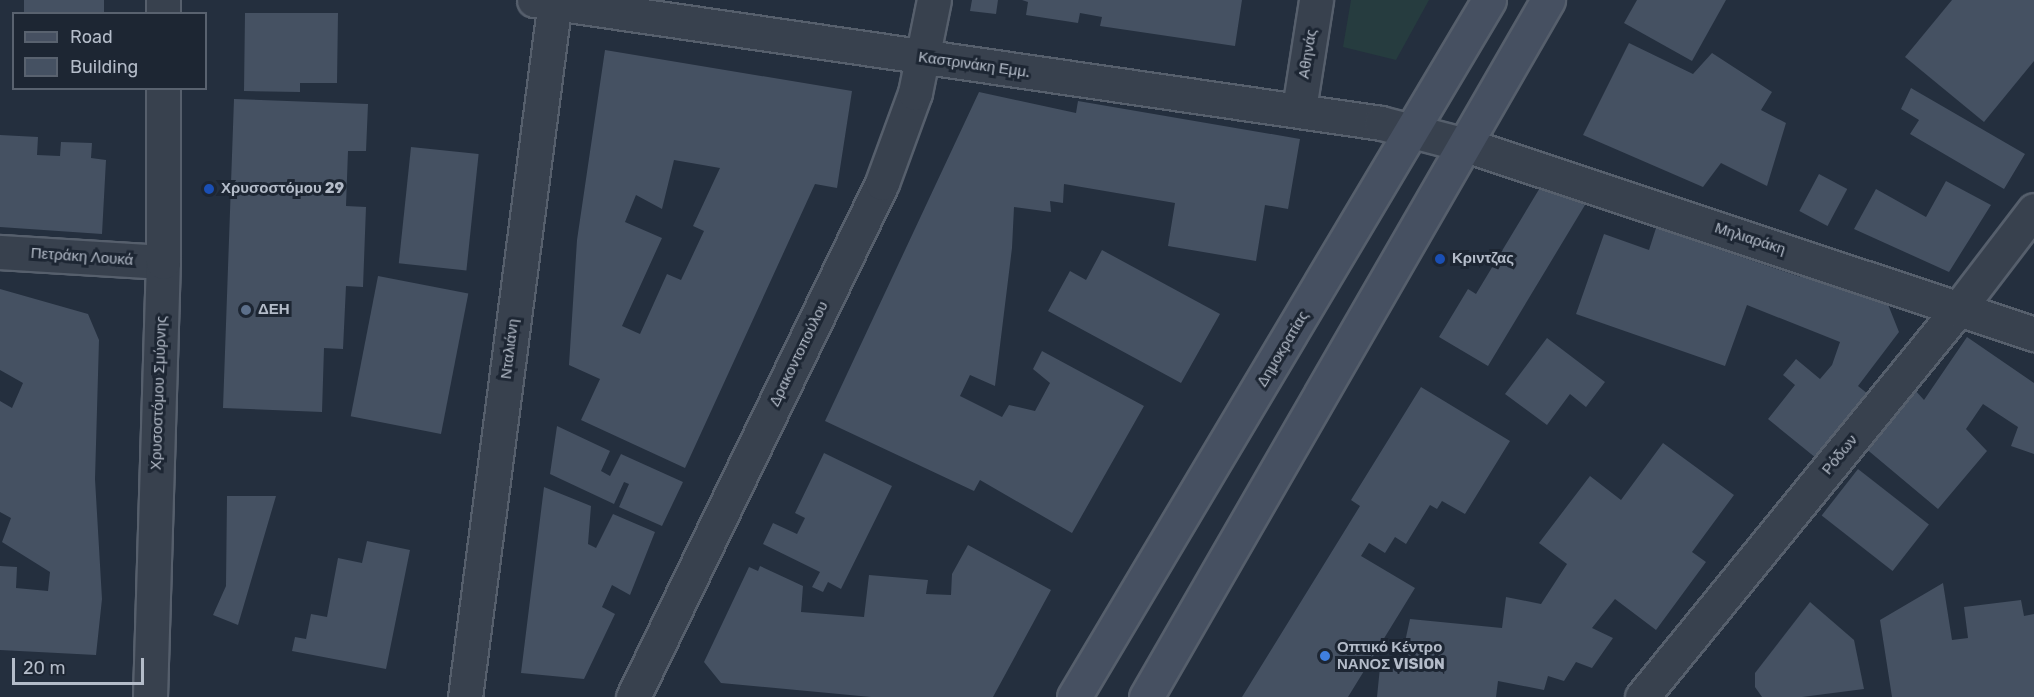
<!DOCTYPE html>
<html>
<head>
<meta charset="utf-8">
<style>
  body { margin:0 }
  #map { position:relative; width:2034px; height:697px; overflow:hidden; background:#242f3e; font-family:Rubik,sans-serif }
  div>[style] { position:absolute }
  .green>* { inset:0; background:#263c3f }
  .building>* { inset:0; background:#455162; transform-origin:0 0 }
  .roads { filter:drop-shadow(2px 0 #565f6c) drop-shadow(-2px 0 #565f6c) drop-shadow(0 2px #565f6c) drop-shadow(0 -2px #565f6c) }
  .minor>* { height:33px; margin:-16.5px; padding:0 16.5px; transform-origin:16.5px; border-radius:16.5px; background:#38414e }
  .tertiary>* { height:33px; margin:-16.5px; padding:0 16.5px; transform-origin:16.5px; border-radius:16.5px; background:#38414e }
  .secondary>* { height:33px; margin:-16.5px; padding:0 16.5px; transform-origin:16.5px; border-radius:16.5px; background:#465061 }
  .dots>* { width:16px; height:16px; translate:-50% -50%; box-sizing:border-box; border:3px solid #1d2633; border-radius:50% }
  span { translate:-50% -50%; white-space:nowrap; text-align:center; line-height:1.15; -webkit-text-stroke:6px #1d2633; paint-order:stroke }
  .street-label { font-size:15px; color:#b4bcc9 }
  .poi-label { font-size:15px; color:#b4bcc9; font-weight:700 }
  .left { translate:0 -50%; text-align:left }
  .legend { position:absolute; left:12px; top:12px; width:195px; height:78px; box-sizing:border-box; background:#1d2633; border:2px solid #59626f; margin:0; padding:8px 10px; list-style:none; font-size:18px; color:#b4bcc9 }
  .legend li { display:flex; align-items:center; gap:12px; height:30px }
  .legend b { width:30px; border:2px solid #59626f }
  .scale { position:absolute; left:12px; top:658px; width:132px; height:27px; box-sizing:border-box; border:3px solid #b4bcc9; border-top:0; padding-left:8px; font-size:18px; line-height:21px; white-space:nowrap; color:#b4bcc9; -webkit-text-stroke:4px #1d2633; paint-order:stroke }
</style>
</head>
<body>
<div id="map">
  <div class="green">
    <i style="clip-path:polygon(1351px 0,1429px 0,1396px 60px,1343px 47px)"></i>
  </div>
  <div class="building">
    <i style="left:24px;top:0;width:80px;height:14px"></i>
    <i style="clip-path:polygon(972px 0,998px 0,996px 14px,970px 11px)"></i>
    <i style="clip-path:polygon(1022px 0,1242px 0,1235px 46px,1100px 26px,1102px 17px,1080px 13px,1078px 23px,1026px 15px,1028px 2px)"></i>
    <i style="clip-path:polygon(1637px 0,1726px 0,1692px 61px,1624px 23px)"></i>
    <i style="clip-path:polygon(1952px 0,2034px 0,2034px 61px,1984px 122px,1905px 57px)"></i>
    <i style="clip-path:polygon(245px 13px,338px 13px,337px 83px,300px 83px,300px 92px,244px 91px)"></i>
    <i style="clip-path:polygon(1629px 43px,1693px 74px,1712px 53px,1772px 92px,1761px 110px,1786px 123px,1767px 186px,1721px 163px,1703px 187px,1583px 135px)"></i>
    <i style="clip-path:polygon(evenodd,605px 50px,852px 91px,837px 188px,815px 184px,685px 468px,581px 420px,600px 379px,569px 365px,577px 240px,605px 50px,674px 160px,720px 168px,693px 226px,704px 231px,681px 280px,667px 274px,640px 334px,622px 326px,662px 238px,625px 222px,636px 195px,662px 209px,674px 160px)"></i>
    <i style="clip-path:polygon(1911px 88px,2025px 154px,2004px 189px,1910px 134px,1919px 120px,1901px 109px)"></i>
    <i style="clip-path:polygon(979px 92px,1076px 113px,1078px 101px,1300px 139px,1288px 209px,1265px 205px,1256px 261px,1168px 246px,1175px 203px,1064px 184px,1063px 203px,1050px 201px,1051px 212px,1014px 207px,1012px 248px,995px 386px,970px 375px,960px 396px,1002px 417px,1009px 405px,1035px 411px,1050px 383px,1033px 369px,1042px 351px,1144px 406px,1072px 533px,980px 480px,974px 491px,825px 421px)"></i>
    <i style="clip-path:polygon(234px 99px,368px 104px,366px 151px,348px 151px,346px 206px,366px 207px,363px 287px,346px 286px,343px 349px,324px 348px,322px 412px,223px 408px)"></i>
    <i style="clip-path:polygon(0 135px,38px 137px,37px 155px,60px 156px,61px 142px,92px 143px,91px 158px,106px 160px,102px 234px,0 227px)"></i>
    <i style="left:411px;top:147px;width:68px;height:117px;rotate:6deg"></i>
    <i style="left:1819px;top:174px;width:32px;height:42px;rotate:28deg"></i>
    <i style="clip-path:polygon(1544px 181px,1585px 205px,1488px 366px,1439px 337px,1468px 289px,1476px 294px)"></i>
    <i style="clip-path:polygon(1946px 181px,1991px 205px,1949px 272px,1854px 229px,1876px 189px,1926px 217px)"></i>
    <i style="clip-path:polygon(1656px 228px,1801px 277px,1803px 271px,1887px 302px,1899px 332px,1858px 386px,1868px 394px,1816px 458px,1768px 419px,1795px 385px,1783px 375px,1796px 359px,1820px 379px,1832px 365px,1840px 342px,1747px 305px,1725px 366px,1576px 314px,1604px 234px,1649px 250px)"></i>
    <i style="clip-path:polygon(1102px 250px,1220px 314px,1181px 383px,1048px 311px,1070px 271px,1086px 280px)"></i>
    <i style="left:378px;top:276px;width:92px;height:143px;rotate:11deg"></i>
    <i style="clip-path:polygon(0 289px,88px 314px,99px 340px,95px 479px,102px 599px,96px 655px,0 650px,0 566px,17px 567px,16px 588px,48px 591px,50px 572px,2px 542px,11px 518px,0 512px,0 401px,12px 408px,23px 383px,0 370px)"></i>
    <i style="clip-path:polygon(1967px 337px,2034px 383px,2034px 454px,2011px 446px,2018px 427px,1983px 404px,1966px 429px,1987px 451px,1938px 509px,1864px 447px,1914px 389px,1924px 400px)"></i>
    <i style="clip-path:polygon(1547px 338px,1605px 382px,1586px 407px,1570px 394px,1547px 425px,1505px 394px)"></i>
    <i style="clip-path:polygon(1421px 387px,1510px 441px,1465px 514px,1442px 501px,1437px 509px,1430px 505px,1406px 544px,1395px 537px,1385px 553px,1369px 543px,1361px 556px,1415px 588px,1348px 697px,1242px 697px,1360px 506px,1351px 500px)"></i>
    <i style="clip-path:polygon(557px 426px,610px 451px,601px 471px,610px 476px,621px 454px,683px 482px,662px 526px,619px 507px,629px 484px,624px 482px,614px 504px,550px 474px)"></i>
    <i style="clip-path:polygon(1663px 443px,1734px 495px,1692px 552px,1706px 562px,1656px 630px,1615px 599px,1592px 628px,1613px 638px,1592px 668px,1576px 662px,1564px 681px,1548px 676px,1544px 690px,1498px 681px,1496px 697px,1377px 697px,1380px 667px,1399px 669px,1410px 619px,1502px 628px,1506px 597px,1541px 604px,1567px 564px,1539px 543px,1590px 476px,1621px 500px)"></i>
    <i style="clip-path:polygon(824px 453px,892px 486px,841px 589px,828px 582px,823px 592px,812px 587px,820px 572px,763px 544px,773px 523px,797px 534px,805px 518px,795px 513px)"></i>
    <i style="left:1858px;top:469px;width:90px;height:59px;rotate:38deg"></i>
    <i style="clip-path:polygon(544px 487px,591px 506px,588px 544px,596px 548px,613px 514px,655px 532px,630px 595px,612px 585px,602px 607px,615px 614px,584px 679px,521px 673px)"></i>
    <i style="clip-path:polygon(227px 496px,276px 496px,238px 625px,213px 615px,226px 586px)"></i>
    <i style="clip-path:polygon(367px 541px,410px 550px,386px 669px,292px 651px,295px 637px,306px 639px,311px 614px,327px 617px,338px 558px,362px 563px)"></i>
    <i style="clip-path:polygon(968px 545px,1051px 590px,993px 697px,871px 697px,721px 683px,704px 662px,749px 567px,758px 571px,760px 566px,803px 586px,801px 612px,864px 617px,869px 575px,928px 580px,926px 594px,951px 595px,952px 574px)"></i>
    <i style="clip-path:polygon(1943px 583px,1952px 640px,1968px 638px,1964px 607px,2021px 600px,2024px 616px,2034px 614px,2034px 697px,1892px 697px,1880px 620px)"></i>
    <i style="clip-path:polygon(1810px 602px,1854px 640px,1864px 689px,1802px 697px,1762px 697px,1755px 687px,1755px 673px)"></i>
  </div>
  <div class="roads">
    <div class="minor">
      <i style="left:163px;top:14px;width:14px;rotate:-90deg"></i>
      <i style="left:1299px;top:109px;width:110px;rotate:-81.1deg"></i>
      <i style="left:0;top:252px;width:163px;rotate:3.5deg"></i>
      <i style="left:150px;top:697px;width:435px;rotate:-88.3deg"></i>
      <i style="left:163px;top:262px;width:174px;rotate:-90deg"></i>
      <i style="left:465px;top:697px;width:703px;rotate:-82.64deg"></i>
      <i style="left:633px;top:697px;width:571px;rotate:-64.15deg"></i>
      <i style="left:882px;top:183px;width:96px;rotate:-69.9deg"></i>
      <i style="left:915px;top:93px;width:95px;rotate:-78.5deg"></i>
      <i style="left:1642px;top:697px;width:502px;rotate:-50.82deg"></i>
      <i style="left:1959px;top:308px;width:123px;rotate:-52.6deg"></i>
    </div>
    <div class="tertiary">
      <i style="left:534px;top:0;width:856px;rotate:8.26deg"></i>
      <i style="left:1381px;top:123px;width:88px;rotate:14.5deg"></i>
      <i style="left:1466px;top:145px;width:599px;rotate:18.4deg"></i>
    </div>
    <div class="secondary">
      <i style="left:1074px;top:697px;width:811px;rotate:-59.23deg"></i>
      <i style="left:1146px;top:697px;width:805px;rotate:-60.03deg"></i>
    </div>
  </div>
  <div class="dots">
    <i style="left:209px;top:189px;background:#1a4fb4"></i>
    <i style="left:1440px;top:259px;background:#1a4fb4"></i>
    <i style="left:246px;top:310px;background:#5c6f8a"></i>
    <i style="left:1325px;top:656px;background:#3f7fe0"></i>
  </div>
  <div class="street-label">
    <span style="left:1308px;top:54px;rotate:-81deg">Αθηνάς</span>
    <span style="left:974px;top:65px;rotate:8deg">Καστρινάκη Εμμ.</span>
    <span style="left:1750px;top:239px;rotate:18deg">Μηλιαράκη</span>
    <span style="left:82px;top:257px;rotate:4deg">Πετράκη Λουκά</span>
    <span style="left:510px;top:349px;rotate:-83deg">Νταλιάνη</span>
    <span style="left:1283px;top:349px;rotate:-59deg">Δημοκρατίας</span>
    <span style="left:799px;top:354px;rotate:-64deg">Δρακοντοπούλου</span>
    <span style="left:159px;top:393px;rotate:-88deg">Χρυσοστόμου Σμύρνης</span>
    <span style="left:1840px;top:455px;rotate:-51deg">Ρόδων</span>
  </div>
  <div class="poi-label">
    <span class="left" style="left:221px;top:189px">Χρυσοστόμου 29</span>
    <span class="left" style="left:1452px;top:259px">Κριντζας</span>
    <span class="left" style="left:258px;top:310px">ΔΕΗ</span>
    <span class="left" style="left:1337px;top:656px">Οπτικό Κέντρο<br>ΝΑΝΟΣ VISION</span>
  </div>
  <ul class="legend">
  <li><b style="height:8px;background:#465061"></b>Road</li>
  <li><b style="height:16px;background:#455162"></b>Building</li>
  </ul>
  <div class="scale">20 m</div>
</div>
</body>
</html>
